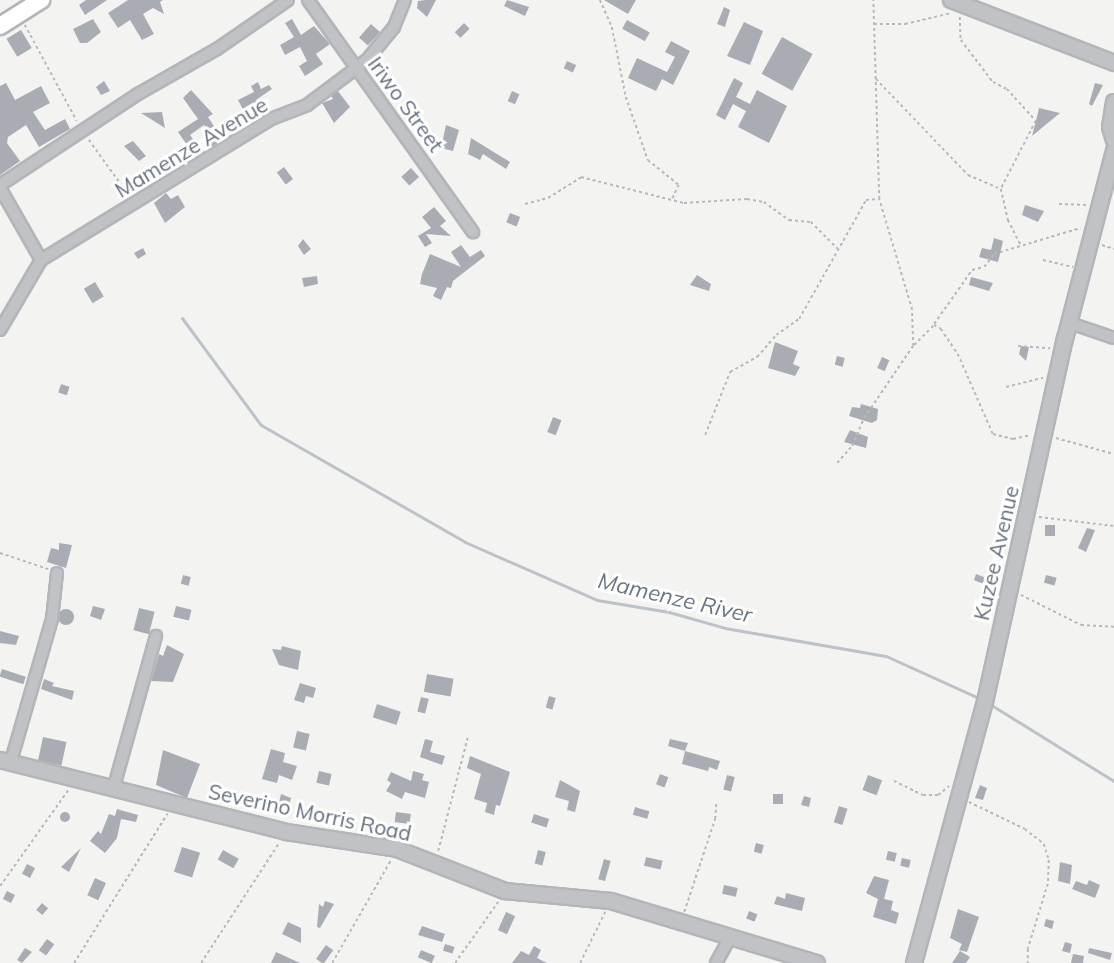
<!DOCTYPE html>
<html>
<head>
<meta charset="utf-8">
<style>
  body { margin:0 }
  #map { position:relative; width:1114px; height:963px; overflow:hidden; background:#f3f4f1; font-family:Mulish,sans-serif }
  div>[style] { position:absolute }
  .stream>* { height:3px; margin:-1.5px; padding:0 1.5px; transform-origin:1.5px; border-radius:1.5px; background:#bcc2c8 }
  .building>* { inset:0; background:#a9adb3; transform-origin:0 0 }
  .round { border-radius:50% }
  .path>* { height:1.5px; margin-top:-0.75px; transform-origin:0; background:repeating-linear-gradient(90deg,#b7b9bc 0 3px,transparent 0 6px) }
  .roads { filter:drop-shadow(2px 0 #b3b5b9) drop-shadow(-2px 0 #b3b5b9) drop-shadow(0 2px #b3b5b9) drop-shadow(0 -2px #b3b5b9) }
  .minor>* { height:10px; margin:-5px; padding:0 5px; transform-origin:5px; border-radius:5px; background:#c0c2c5 }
  .tertiary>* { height:14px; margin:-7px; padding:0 7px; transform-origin:7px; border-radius:7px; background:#c0c2c5 }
  .primary>* { height:16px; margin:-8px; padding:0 8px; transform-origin:8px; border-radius:8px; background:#fff }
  span { translate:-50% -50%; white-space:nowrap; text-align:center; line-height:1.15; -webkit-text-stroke:6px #fff; paint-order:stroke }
  .street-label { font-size:21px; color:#666f7e }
  .water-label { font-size:22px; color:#677682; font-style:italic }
</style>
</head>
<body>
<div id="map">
  <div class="stream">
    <i style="left:182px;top:318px;width:133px;rotate:53.6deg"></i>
    <i style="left:261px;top:425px;width:235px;rotate:29.8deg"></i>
    <i style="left:465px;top:542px;width:144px;rotate:23.7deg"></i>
    <i style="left:597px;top:600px;width:73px;rotate:9.5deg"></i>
    <i style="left:669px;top:612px;width:58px;rotate:15.9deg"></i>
    <i style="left:725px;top:628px;width:163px;rotate:9.9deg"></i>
    <i style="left:886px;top:656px;width:107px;rotate:24.4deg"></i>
    <i style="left:988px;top:703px;width:148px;rotate:31.8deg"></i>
  </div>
  <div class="building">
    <i style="clip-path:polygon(86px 0,107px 0,85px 15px,79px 5px)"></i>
    <i style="clip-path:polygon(128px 0,163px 0,160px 2px,164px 14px,153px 8px,143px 14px,154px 34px,142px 40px,130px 20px,118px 28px,108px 13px)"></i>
    <i style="clip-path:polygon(426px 0,436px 0,427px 17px,417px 8px,418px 1px)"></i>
    <i style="clip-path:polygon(507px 0,529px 7px,525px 16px,504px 6px)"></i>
    <i style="clip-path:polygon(604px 0,636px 0,628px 14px)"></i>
    <i style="clip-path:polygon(724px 7px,730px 10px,725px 27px,717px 24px)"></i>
    <i style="clip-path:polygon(93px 19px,101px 32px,87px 43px,80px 43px,73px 29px)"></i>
    <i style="clip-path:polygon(292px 19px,301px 35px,314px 26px,330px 44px,316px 54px,323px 64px,305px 76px,299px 66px,307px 61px,300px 47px,285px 55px,280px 45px,294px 37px,285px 23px)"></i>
    <i style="left:627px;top:20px;width:26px;height:10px;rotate:29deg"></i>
    <i style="clip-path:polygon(744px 22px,763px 31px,750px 65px,727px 56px)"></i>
    <i style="left:464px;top:23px;width:8px;height:13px;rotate:45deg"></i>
    <i style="left:371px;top:24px;width:12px;height:18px;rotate:42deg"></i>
    <i style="left:21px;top:30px;width:21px;height:17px;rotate:59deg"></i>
    <i style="left:782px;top:37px;width:35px;height:42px;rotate:29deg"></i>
    <i style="clip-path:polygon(671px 41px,690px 51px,673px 85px,662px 79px,656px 91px,628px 78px,637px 58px,667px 72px,675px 57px,665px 52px)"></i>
    <i style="left:567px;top:61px;width:10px;height:8px;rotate:24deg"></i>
    <i style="clip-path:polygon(734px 78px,743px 83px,736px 97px,750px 104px,757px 90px,787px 106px,769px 143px,738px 127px,746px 111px,733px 104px,725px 120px,716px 115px)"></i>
    <i style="clip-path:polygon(104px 81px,110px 91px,101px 95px,96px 87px)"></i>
    <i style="clip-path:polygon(258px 82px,261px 89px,269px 85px,272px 89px,256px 100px,260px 110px,245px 113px,238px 100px,254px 92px,251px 86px)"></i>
    <i style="clip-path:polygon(6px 83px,15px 100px,41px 86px,50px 103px,33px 112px,45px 130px,65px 119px,70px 129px,39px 147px,26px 125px,8px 137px,7px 143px,20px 161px,0 175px,0 86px)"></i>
    <i style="clip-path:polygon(1095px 83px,1103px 85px,1092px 106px,1089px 104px)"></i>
    <i style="clip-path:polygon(191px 90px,213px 114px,208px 117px,223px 140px,208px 149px,206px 146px,215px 140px,204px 125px,190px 135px,202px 152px,195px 157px,178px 132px,198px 119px,183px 98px)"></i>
    <i style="clip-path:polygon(338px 91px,350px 107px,334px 123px,322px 103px,333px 99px,331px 96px)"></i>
    <i style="left:512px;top:91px;width:8px;height:11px;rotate:23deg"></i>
    <i style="clip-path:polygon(1039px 108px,1060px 113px,1032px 136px,1038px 113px)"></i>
    <i style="clip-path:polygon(162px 112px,165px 128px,141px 113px)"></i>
    <i style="clip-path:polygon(446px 125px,459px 130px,453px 151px,441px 148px)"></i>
    <i style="clip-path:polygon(471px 138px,510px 162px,506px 169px,483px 154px,480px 160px,468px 154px)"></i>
    <i style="clip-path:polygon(133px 141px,146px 156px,139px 161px,124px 146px)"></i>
    <i style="left:284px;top:167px;width:15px;height:9px;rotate:53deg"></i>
    <i style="left:411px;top:168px;width:12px;height:13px;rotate:48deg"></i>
    <i style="clip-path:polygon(166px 193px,171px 199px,178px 195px,185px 207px,165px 223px,154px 203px)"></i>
    <i style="clip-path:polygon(1025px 205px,1044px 211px,1038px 222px,1022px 215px)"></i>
    <i style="clip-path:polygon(434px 207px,446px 221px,440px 226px,451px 236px,426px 234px,432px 243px,425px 247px,418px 236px,431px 228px,422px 217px)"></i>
    <i style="left:510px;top:213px;width:11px;height:10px;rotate:22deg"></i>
    <i style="clip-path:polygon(994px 238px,1003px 241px,998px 262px,979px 257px,982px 248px,991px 250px)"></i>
    <i style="clip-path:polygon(303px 239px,311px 249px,304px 255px,298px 246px)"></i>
    <i style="clip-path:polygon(461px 245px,470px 257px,481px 250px,485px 256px,453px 281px,451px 288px,447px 287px,441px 300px,433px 296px,437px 288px,420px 284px,422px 274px,430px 254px,461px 267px,451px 252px)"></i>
    <i style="clip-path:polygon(143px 248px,146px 254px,138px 259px,134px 253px)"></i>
    <i style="clip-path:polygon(697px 275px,711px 284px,709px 291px,690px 285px)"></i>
    <i style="clip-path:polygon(317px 276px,318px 284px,304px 287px,302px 278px)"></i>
    <i style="clip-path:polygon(971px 277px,993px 283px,989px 291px,969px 285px)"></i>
    <i style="left:95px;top:282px;width:17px;height:13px;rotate:59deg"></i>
    <i style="clip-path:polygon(775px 342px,798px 351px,793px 364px,800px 367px,795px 376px,768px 368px)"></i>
    <i style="clip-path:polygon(1021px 346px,1029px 347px,1026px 361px,1019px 354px)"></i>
    <i style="left:837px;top:356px;width:8px;height:9px;rotate:14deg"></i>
    <i style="left:882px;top:357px;width:8px;height:12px;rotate:23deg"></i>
    <i style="left:61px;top:384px;width:9px;height:9px;rotate:18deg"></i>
    <i style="clip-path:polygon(861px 404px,878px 409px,877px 420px,872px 423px,849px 416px,852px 407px,860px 408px)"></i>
    <i style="left:553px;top:417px;width:9px;height:16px;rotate:21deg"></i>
    <i style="clip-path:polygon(850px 430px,868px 437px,866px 448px,844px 442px)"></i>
    <i style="left:1045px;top:525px;width:10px;height:11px"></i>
    <i style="clip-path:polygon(1087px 528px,1095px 530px,1086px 552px,1078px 548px)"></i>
    <i style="clip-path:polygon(59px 543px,72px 545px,66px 568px,47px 562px,51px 548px,59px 550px)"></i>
    <i style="clip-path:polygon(976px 574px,999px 583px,996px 590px,974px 580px)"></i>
    <i style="left:183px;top:575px;width:8px;height:9px;rotate:14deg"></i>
    <i style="left:1046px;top:575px;width:11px;height:8px;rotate:15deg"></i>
    <i style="clip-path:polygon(93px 606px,105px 609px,101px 620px,90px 616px)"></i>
    <i style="left:176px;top:606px;width:16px;height:11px;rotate:14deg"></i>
    <i style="left:139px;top:608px;width:16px;height:23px;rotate:14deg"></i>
    <i class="round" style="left:58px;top:609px;width:16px;height:16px"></i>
    <i style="clip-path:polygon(0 631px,19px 636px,16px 645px,0 643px)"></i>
    <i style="clip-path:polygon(167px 645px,184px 654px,173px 682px,151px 681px,159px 654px,163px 656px)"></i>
    <i style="clip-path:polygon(282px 646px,301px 651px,298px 670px,279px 665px,272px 649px,281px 650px)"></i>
    <i style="left:2px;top:669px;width:25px;height:8px;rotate:18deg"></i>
    <i style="left:427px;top:674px;width:27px;height:18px;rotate:10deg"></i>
    <i style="clip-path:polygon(44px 679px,54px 683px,52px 686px,74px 691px,72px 700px,41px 689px)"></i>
    <i style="clip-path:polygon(300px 683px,316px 688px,313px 698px,306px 696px,304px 703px,294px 700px)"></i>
    <i style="left:549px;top:696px;width:7px;height:12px;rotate:16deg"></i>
    <i style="left:421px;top:697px;width:8px;height:15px;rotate:14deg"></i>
    <i style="left:377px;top:704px;width:25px;height:14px;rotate:18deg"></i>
    <i style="left:297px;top:731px;width:13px;height:17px;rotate:13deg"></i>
    <i style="left:43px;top:737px;width:24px;height:24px;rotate:12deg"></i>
    <i style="clip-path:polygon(425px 739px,433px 741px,430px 752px,445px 756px,442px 765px,420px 757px)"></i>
    <i style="clip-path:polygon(670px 739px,688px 743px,685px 751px,720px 761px,717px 770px,709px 767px,708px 771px,682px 764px,685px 751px,668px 746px)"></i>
    <i style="clip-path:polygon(271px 749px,285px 753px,283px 762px,297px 766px,292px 780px,279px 775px,277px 783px,262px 779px)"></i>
    <i style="clip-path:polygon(163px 750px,200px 764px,187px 798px,156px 785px)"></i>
    <i style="clip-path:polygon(470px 756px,510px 772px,500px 806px,496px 805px,494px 815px,485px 812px,487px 803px,474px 799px,481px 774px,467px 768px)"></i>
    <i style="left:319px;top:771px;width:13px;height:12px;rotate:13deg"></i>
    <i style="clip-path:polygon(413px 771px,424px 774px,422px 780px,429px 782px,425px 798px,405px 792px,402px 799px,386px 791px,391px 783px,387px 780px,391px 772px,411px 781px)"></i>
    <i style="left:660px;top:774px;width:9px;height:11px;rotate:21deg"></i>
    <i style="left:727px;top:775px;width:8px;height:15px;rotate:14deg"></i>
    <i style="left:868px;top:775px;width:15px;height:16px;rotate:20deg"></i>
    <i style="clip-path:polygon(560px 780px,580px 791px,575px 812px,567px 810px,569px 801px,555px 797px)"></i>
    <i style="clip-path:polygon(980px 785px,987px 788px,983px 800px,975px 798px)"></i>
    <i style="clip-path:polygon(281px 794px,291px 798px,289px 807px,279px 803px)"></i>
    <i style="left:773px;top:794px;width:10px;height:10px"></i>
    <i style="clip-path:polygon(804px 796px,811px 798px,809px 807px,801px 805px)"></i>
    <i style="left:839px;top:806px;width:9px;height:17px;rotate:18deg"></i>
    <i style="left:635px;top:807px;width:15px;height:8px;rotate:16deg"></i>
    <i style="clip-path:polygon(117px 809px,138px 815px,136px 822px,121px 819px,117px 838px,105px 853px,90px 841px,98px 831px,101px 834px,109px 814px,115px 816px)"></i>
    <i class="round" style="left:60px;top:812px;width:10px;height:10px"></i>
    <i style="left:396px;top:812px;width:15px;height:10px;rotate:8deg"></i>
    <i style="left:534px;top:814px;width:16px;height:9px;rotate:18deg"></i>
    <i style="left:756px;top:843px;width:8px;height:9px;rotate:14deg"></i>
    <i style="left:182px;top:847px;width:19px;height:26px;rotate:18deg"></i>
    <i style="clip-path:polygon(81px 848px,69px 872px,61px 867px)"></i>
    <i style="left:223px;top:850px;width:18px;height:11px;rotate:29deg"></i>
    <i style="left:538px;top:850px;width:8px;height:14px;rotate:14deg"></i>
    <i style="left:888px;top:851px;width:9px;height:9px;rotate:13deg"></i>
    <i style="left:646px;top:857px;width:17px;height:9px;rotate:13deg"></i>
    <i style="left:902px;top:858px;width:9px;height:8px;rotate:13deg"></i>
    <i style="left:604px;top:859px;width:7px;height:21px;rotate:16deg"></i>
    <i style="clip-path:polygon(1060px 862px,1072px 865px,1070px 884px,1058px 881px)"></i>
    <i style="left:27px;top:864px;width:9px;height:11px;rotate:27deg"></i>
    <i style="clip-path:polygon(874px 876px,889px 880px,884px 899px,893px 901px,891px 910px,899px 913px,896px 924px,873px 917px,878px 899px,866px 893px)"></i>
    <i style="left:95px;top:878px;width:12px;height:19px;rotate:24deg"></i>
    <i style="clip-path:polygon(1089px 880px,1100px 885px,1095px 898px,1072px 889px,1076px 881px,1087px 885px)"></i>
    <i style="left:724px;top:885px;width:14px;height:9px;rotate:12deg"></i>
    <i style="left:7px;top:891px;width:9px;height:9px;rotate:27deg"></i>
    <i style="clip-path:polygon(786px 893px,805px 898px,802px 911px,774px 904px,777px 896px,785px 899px)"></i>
    <i style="clip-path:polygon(325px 901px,334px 904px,320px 928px,317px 927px,319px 904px,323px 907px)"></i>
    <i style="left:42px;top:903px;width:8px;height:9px;rotate:40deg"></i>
    <i style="clip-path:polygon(958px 909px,979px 917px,967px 952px,959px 950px,962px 944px,950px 938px)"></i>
    <i style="left:749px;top:911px;width:9px;height:8px;rotate:21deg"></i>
    <i style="left:506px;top:912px;width:10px;height:20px;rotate:24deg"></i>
    <i style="clip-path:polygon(1046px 919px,1054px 921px,1052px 929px,1044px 926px)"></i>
    <i style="clip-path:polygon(288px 922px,301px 928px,301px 943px,282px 934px)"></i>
    <i style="clip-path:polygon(422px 926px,445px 934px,442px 942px,418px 935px)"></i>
    <i style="left:47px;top:939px;width:9px;height:14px;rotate:36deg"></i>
    <i style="clip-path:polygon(1065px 942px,1072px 944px,1070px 953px,1062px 951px)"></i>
    <i style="left:445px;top:944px;width:10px;height:7px;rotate:17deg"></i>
    <i style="left:326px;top:945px;width:9px;height:17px;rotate:36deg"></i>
    <i style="clip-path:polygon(534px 946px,541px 950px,537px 958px,547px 963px,512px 963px,521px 951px,529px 955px)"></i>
    <i style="clip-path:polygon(25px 948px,32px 952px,22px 963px,17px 960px)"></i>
    <i style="clip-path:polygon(1089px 948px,1112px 953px,1110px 960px,1088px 953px)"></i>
    <i style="left:421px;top:950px;width:15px;height:8px;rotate:23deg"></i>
    <i style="clip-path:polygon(960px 951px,970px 957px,966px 963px,952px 963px)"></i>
    <i style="clip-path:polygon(276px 952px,300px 963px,271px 963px)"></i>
    <i style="clip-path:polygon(1073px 954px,1084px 956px,1083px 963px,1071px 963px)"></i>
  </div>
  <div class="path">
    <i style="left:600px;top:0;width:30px;rotate:66deg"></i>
    <i style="left:612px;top:27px;width:71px;rotate:78.7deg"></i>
    <i style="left:626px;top:97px;width:67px;rotate:70.8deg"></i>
    <i style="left:648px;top:160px;width:40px;rotate:39deg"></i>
    <i style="left:679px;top:185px;width:17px;rotate:115deg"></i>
    <i style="left:960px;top:17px;width:23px;rotate:88deg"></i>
    <i style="left:961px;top:40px;width:53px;rotate:52.7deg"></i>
    <i style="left:993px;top:82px;width:16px;rotate:27deg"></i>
    <i style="left:1007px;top:89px;width:43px;rotate:47.8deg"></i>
    <i style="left:1036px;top:121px;width:76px;rotate:117.2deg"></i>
    <i style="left:874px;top:24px;width:31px"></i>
    <i style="left:905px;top:24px;width:47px;rotate:-13.4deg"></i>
    <i style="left:25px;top:25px;width:109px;rotate:61.6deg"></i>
    <i style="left:876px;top:79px;width:133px;rotate:46.2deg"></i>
    <i style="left:968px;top:175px;width:36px;rotate:23deg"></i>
    <i style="left:1001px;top:189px;width:32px;rotate:77deg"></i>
    <i style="left:1008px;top:220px;width:28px;rotate:63deg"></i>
    <i style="left:89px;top:140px;width:67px;rotate:54.2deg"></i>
    <i style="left:525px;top:204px;width:24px;rotate:-15deg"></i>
    <i style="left:548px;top:198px;width:39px;rotate:-32deg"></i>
    <i style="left:581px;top:177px;width:106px;rotate:14.2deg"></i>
    <i style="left:684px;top:203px;width:63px;rotate:-3.6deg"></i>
    <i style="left:747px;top:199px;width:17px;rotate:10deg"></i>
    <i style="left:764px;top:202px;width:31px;rotate:36deg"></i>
    <i style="left:789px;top:220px;width:22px;rotate:5deg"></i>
    <i style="left:811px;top:222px;width:38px;rotate:45deg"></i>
    <i style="left:1059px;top:204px;width:29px;rotate:2deg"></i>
    <i style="left:1102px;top:245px;width:13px;rotate:18deg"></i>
    <i style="left:1043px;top:260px;width:31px;rotate:13deg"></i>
    <i style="left:934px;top:324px;width:66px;rotate:-54.9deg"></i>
    <i style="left:972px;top:270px;width:12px;rotate:-14deg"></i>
    <i style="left:984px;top:267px;width:16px;rotate:-52deg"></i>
    <i style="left:994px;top:254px;width:90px;rotate:-16.8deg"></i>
    <i style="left:914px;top:345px;width:28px;rotate:-45deg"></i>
    <i style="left:934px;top:325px;width:8px;rotate:30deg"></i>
    <i style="left:941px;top:329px;width:30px;rotate:56deg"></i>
    <i style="left:958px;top:354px;width:87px;rotate:66.4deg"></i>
    <i style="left:993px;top:434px;width:21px;rotate:14deg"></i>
    <i style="left:1013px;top:439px;width:17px;rotate:-13deg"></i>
    <i style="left:1018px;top:346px;width:32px;rotate:4deg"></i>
    <i style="left:1006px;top:387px;width:38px;rotate:-14deg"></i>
    <i style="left:705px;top:435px;width:68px;rotate:-68.4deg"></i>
    <i style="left:730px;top:372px;width:31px;rotate:-29deg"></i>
    <i style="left:757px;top:357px;width:29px;rotate:-49deg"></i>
    <i style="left:776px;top:335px;width:28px;rotate:-35deg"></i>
    <i style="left:799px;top:319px;width:137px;rotate:-60.6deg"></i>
    <i style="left:866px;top:200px;width:12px;rotate:-5deg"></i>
    <i style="left:1056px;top:438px;width:60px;rotate:15.4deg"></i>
    <i style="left:837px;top:463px;width:23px;rotate:-49deg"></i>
    <i style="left:852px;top:446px;width:30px;rotate:-67deg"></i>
    <i style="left:864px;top:418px;width:87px;rotate:-55.8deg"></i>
    <i style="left:913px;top:346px;width:36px;rotate:-92deg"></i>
    <i style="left:912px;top:310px;width:116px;rotate:-106.6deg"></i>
    <i style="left:879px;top:199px;width:199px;rotate:-91.7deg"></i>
    <i style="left:1039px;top:517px;width:76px;rotate:6.8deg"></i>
    <i style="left:0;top:553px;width:51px;rotate:18.4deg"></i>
    <i style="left:1021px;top:595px;width:67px;rotate:26.6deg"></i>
    <i style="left:1081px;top:625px;width:33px;rotate:3deg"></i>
    <i style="left:894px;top:781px;width:32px;rotate:26deg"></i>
    <i style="left:923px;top:795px;width:15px"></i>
    <i style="left:938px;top:795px;width:14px;rotate:-39deg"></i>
    <i style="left:969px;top:802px;width:62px;rotate:25.7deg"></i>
    <i style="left:1025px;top:829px;width:24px;rotate:38deg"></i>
    <i style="left:1044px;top:844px;width:17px;rotate:73deg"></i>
    <i style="left:1049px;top:860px;width:24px;rotate:92deg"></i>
    <i style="left:1048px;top:884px;width:68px;rotate:107.1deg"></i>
    <i style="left:1028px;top:949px;width:14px;rotate:90deg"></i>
    <i style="left:438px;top:851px;width:119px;rotate:-75.4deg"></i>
    <i style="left:0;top:886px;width:119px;rotate:-54.6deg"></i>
    <i style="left:684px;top:912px;width:98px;rotate:-71.6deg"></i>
    <i style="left:715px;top:819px;width:16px;rotate:-86deg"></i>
    <i style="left:74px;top:963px;width:176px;rotate:-58deg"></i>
    <i style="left:201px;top:963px;width:143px;rotate:-57deg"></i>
    <i style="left:332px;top:963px;width:119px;rotate:-60.2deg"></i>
    <i style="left:455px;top:963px;width:75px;rotate:-54.8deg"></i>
    <i style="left:580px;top:963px;width:57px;rotate:-63.9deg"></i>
  </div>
  <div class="roads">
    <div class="minor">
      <i style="left:308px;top:0;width:285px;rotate:54.6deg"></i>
      <i style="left:0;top:185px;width:165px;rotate:-33.4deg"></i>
      <i style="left:138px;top:94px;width:91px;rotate:-29.7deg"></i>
      <i style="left:217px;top:49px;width:86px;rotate:-34.6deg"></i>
      <i style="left:0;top:188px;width:83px;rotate:60.3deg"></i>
      <i style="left:1070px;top:323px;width:46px;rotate:18.8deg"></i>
      <i style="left:0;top:330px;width:81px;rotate:-59.6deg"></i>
      <i style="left:41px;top:260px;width:270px;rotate:-31.5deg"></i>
      <i style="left:271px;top:119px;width:39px;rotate:-21deg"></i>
      <i style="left:307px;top:105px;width:75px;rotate:-36.9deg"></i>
      <i style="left:367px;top:60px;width:43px;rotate:-50.7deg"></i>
      <i style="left:394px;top:27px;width:29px;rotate:-68deg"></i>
      <i style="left:11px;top:761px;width:148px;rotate:-73.9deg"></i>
      <i style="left:52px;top:619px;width:46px;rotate:-83.8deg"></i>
      <i style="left:113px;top:790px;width:160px;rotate:-74.4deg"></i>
      <i style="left:716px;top:963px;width:26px;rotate:-61deg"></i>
    </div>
    <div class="tertiary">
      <i style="left:951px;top:0;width:175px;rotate:21.1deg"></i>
      <i style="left:1114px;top:102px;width:25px;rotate:99deg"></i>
      <i style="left:1110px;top:127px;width:14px;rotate:73deg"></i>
      <i style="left:0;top:760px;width:295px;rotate:14.1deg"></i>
      <i style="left:286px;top:832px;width:112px;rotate:8.7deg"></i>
      <i style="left:397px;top:849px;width:116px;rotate:21.3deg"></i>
      <i style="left:505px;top:891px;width:106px;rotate:5.4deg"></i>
      <i style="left:611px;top:901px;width:215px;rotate:16.8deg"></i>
      <i style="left:914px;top:963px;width:270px;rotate:-74.8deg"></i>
      <i style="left:985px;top:702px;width:372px;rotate:-77.6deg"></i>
      <i style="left:1065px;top:339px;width:194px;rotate:-75.4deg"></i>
    </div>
    <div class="primary">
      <i style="left:0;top:26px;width:49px;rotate:-32.4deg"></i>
    </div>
  </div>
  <div class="street-label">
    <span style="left:406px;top:104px;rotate:54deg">Iriwo Street</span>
    <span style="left:191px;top:147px;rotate:-31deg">Mamenze Avenue</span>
    <span style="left:996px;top:553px;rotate:-77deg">Kuzee Avenue</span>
    <span style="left:310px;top:812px;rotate:12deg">Severino Morris Road</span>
  </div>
  <div class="water-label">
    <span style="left:675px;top:598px;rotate:13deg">Mamenze River</span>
  </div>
</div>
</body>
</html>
